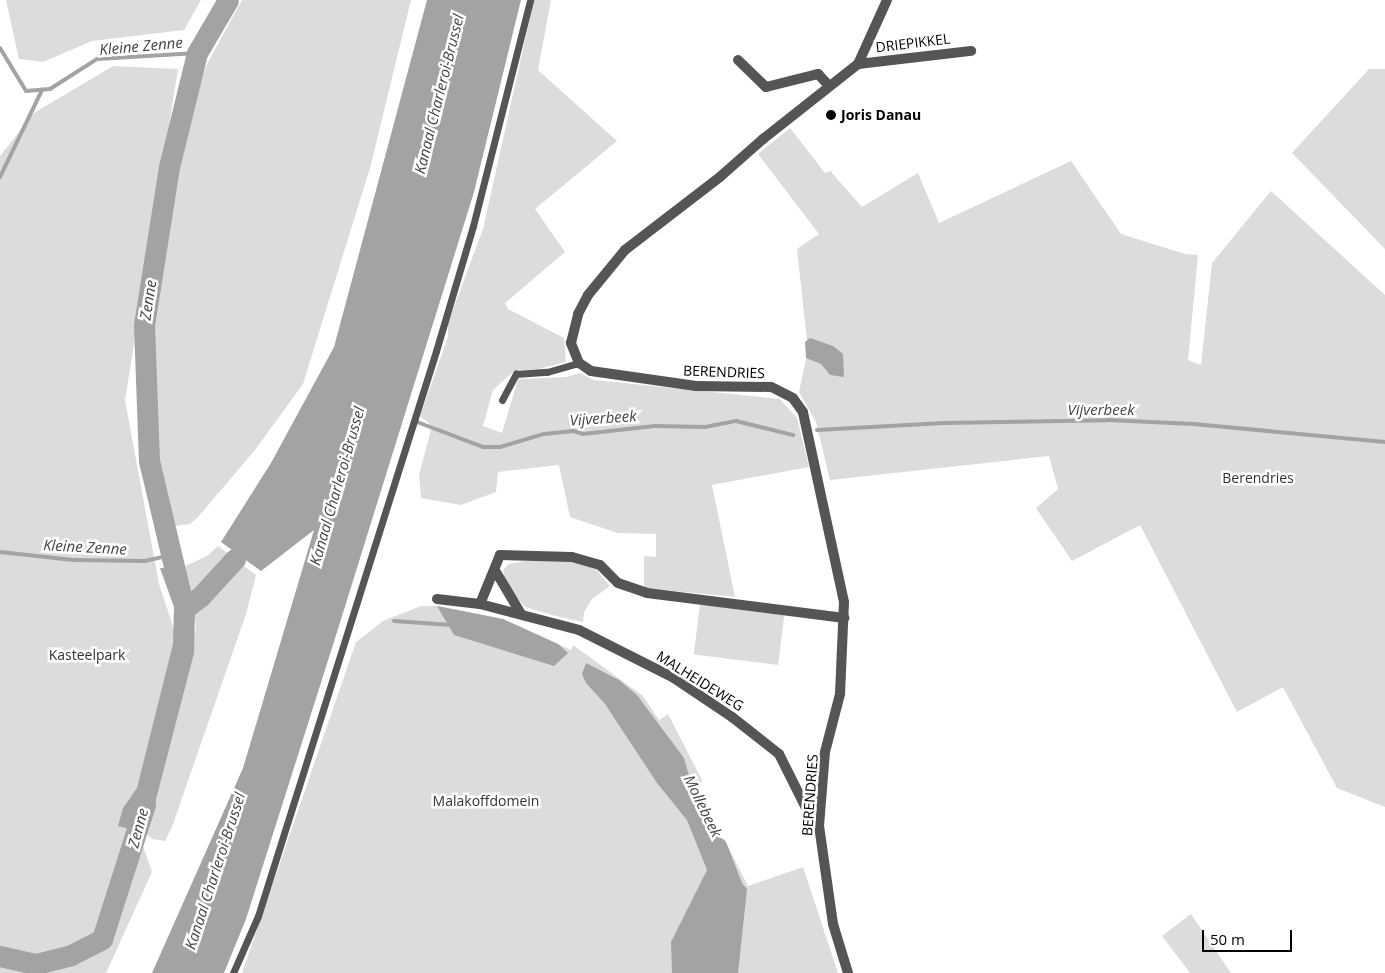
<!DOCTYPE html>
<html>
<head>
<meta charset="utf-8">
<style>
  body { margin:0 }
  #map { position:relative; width:1385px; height:973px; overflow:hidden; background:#fff; font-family:"Open Sans",sans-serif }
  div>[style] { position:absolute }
  .green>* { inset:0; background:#dcdcdc; transform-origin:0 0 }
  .water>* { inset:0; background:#a3a3a3 }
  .stream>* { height:4px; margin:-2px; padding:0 2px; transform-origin:2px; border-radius:2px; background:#a3a3a3 }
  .river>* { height:21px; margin:-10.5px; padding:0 10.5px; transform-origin:10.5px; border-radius:10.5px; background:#a3a3a3 }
  .service>* { height:7px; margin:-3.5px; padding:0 3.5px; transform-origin:3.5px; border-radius:3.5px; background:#555 }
  .minor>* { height:10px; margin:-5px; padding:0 5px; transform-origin:5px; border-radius:5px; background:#555 }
  .dots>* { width:14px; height:14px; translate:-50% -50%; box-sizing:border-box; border:2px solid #fff; border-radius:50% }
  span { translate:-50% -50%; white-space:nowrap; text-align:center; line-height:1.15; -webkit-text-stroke:5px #fff; paint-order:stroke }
  .street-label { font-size:14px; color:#000 }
  .poi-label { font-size:14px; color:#000; font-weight:700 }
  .left { translate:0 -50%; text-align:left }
  .park-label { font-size:14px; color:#333 }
  .water-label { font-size:15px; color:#444; font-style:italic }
  .scale { position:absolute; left:1202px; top:930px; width:90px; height:22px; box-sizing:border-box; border:2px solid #000; border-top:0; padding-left:6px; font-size:15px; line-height:18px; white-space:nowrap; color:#000; -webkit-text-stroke:4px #fff; paint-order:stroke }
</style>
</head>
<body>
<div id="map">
  <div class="green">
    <i style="clip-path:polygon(6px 0,201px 0,184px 30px,92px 41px,43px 62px,19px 59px)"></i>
    <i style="clip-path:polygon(242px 0,411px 0,370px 168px,303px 384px,255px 450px,198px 517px,190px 524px,174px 526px,158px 460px,150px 340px,154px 273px,185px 134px,206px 66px)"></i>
    <i style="clip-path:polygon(534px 0,551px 0,538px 70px,617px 141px,535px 209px,565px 252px,505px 303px,508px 309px,564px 338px,566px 362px,539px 369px,514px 371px,493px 390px,483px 426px,502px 433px,518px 379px,566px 377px,580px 373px,594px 380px,780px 399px,797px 418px,809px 467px,712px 485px,735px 597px,644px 588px,644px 556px,656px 557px,656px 534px,618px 533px,570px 517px,559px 465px,498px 472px,496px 492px,461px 505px,421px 498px,419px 475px,432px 426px,420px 416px,448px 337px,448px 323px,483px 229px)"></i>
    <i style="clip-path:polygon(113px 66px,178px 69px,125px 400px,159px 584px,180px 648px,135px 823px,152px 872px,106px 973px,0 973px,0 156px,34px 113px)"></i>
    <i style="clip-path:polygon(1369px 69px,1385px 69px,1385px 249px,1292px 153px)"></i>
    <i style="clip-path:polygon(790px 128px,825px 173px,833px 170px,831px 172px,862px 207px,918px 173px,939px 223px,1071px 161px,1121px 234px,1185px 254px,1198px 255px,1188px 360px,1201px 365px,1212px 263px,1271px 191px,1385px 295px,1385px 807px,1337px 788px,1283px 687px,1237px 712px,1140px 525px,1072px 561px,1036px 508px,1058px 489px,1049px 456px,830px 480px,816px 422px,799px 392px,808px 350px,797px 249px,819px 234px,758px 154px)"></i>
    <i style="clip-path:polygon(218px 546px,256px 575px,246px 614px,172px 827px,165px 841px,152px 839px,147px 834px,196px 628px,193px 601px,183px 567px,207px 556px)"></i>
    <i style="clip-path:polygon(525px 561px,577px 561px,596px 569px,610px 586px,592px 599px,584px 612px,583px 622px,552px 615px,525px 607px,506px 585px,503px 570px,509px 564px)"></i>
    <i style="left:700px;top:604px;width:85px;height:51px;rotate:7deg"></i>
    <i style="clip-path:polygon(421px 606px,437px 606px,503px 619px,571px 650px,573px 645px,643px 696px,659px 720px,668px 714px,702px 780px,699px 789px,748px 886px,803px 867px,838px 973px,242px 973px,356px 642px,383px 621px)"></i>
    <i style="clip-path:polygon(1191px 914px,1231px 973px,1190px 973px,1162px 936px)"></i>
  </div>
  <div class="water">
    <i style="clip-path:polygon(427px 0,521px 0,474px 192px,338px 629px,246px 919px,224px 973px,152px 973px,243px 768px,314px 530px,261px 571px,221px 542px,271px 463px,334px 347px)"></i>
    <i style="clip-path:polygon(810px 338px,833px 346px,843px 354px,844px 377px,830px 375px,821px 364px,806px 358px,805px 342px)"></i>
    <i style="clip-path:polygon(183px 567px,195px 611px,194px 653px,147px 834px,118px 826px,123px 808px,137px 788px,173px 644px,174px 607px,160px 568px)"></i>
    <i style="clip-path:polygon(437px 606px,503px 619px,558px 644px,568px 653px,554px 666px,454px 635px)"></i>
    <i style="clip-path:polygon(586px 663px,619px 680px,637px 695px,684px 758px,701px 818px,726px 842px,742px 883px,747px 889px,738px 973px,672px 973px,671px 942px,707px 870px,687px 820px,657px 783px,605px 704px,586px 683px,582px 674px)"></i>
  </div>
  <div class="stream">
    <i style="left:0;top:48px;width:50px;rotate:58.8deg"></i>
    <i style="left:26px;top:91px;width:24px;rotate:-5deg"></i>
    <i style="left:50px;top:89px;width:56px;rotate:-32.6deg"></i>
    <i style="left:97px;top:59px;width:100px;rotate:-3.4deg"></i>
    <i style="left:0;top:177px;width:97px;rotate:-64.2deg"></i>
    <i style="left:417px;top:422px;width:71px;rotate:20.7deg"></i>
    <i style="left:483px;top:447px;width:17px"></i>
    <i style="left:500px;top:447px;width:46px;rotate:-16.5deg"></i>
    <i style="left:544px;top:434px;width:29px;rotate:-6deg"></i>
    <i style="left:573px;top:431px;width:10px;rotate:17deg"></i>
    <i style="left:583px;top:434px;width:72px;rotate:-6.3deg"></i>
    <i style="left:655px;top:426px;width:50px;rotate:1.1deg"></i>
    <i style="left:705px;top:427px;width:32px;rotate:-11deg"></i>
    <i style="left:736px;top:421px;width:59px;rotate:13.8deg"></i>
    <i style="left:817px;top:430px;width:127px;rotate:-3.2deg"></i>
    <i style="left:944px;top:423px;width:164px;rotate:-1deg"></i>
    <i style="left:1108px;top:420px;width:86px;rotate:2.7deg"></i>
    <i style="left:1194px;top:424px;width:192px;rotate:5.4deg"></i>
    <i style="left:0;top:552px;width:74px;rotate:6.2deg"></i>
    <i style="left:74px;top:560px;width:71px;rotate:0.8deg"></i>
    <i style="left:145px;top:561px;width:26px;rotate:-13deg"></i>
    <i style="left:394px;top:621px;width:58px;rotate:3.9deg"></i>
  </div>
  <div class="river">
    <i style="left:181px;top:596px;width:139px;rotate:-103.3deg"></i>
    <i style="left:149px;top:461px;width:136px;rotate:-92.1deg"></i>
    <i style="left:144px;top:325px;width:160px;rotate:-81deg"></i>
    <i style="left:169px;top:167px;width:117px;rotate:-76.2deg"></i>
    <i style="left:197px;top:53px;width:61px;rotate:-59.7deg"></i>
    <i style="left:184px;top:609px;width:20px;rotate:-37deg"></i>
    <i style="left:200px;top:597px;width:52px;rotate:-47.4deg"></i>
    <i style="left:0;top:956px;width:37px;rotate:13deg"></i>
    <i style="left:36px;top:964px;width:36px;rotate:-14deg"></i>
    <i style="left:71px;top:955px;width:35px;rotate:-27deg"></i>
    <i style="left:102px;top:939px;width:142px;rotate:-72.3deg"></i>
  </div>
  <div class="service">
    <i style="left:502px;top:400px;width:30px;rotate:-62deg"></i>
    <i style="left:516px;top:374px;width:31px;rotate:-4deg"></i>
    <i style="left:547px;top:372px;width:33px;rotate:-16deg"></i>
    <i style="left:233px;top:973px;width:62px;rotate:-66.3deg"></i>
    <i style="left:258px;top:916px;width:592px;rotate:-72.51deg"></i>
    <i style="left:436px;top:351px;width:130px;rotate:-73.5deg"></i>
    <i style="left:473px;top:226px;width:233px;rotate:-75.8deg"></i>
  </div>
  <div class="minor">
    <i style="left:738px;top:60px;width:39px;rotate:44deg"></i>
    <i style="left:766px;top:87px;width:54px;rotate:-14deg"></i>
    <i style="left:818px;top:74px;width:16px;rotate:47deg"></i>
    <i style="left:858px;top:64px;width:114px;rotate:-6.6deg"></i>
    <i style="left:496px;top:572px;width:49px;rotate:59.2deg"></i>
    <i style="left:437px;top:599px;width:43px;rotate:6.6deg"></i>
    <i style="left:480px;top:604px;width:102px;rotate:14.7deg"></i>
    <i style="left:579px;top:630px;width:106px;rotate:26.8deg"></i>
    <i style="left:674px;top:678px;width:70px;rotate:33.9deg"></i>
    <i style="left:732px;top:717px;width:60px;rotate:38.2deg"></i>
    <i style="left:779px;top:754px;width:76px;rotate:63.4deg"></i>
    <i style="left:813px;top:822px;width:7px;rotate:34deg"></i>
    <i style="left:480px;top:604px;width:53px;rotate:-67.8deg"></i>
    <i style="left:500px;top:555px;width:72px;rotate:1.6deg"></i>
    <i style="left:572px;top:557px;width:29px;rotate:16deg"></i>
    <i style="left:600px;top:565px;width:25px;rotate:45deg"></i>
    <i style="left:618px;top:583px;width:31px;rotate:19deg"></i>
    <i style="left:647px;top:593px;width:199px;rotate:7.2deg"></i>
    <i style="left:848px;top:973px;width:51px;rotate:-107deg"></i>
    <i style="left:833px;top:924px;width:99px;rotate:-98.1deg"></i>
    <i style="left:819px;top:826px;width:74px;rotate:-85.4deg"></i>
    <i style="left:825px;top:752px;width:60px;rotate:-75.5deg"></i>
    <i style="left:840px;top:694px;width:92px;rotate:-87.5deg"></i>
    <i style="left:844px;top:602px;width:194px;rotate:-102.2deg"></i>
    <i style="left:803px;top:412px;width:17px;rotate:-126deg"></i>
    <i style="left:793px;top:398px;width:25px;rotate:-153deg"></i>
    <i style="left:771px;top:387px;width:75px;rotate:-179.2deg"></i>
    <i style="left:696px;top:386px;width:106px;rotate:-171.9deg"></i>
    <i style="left:591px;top:371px;width:14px;rotate:-146deg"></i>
    <i style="left:579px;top:363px;width:22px;rotate:-112deg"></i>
    <i style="left:571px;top:343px;width:30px;rotate:-76deg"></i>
    <i style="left:578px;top:314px;width:21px;rotate:-62deg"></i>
    <i style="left:588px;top:295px;width:58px;rotate:-50.6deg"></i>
    <i style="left:625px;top:250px;width:121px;rotate:-37.6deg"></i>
    <i style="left:721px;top:176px;width:56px;rotate:-41.4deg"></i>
    <i style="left:763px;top:139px;width:121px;rotate:-38.3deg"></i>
    <i style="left:858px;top:64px;width:70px;rotate:-65.6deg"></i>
  </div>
  <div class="dots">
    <i style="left:831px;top:115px;background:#000"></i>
  </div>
  <div class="street-label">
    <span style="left:913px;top:43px;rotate:-7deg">DRIEPIKKEL</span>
    <span style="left:724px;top:372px;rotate:2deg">BERENDRIES</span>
    <span style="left:700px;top:681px;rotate:32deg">MALHEIDEWEG</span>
    <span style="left:810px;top:795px;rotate:-86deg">BERENDRIES</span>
  </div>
  <div class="poi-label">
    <span class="left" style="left:841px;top:115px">Joris Danau</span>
  </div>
  <div class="park-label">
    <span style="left:1258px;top:478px">Berendries</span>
    <span style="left:87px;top:655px">Kasteelpark</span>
    <span style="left:486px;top:801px">Malakoffdomein</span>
  </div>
  <div class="water-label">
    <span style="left:141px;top:46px;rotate:-5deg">Kleine Zenne</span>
    <span style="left:439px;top:94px;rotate:-76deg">Kanaal Charleroi-Brussel</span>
    <span style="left:148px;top:300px;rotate:-81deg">Zenne</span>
    <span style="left:1101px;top:410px">Vijverbeek</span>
    <span style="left:603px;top:418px;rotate:-4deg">Vijverbeek</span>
    <span style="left:337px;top:486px;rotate:-74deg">Kanaal Charleroi-Brussel</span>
    <span style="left:85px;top:547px;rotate:3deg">Kleine Zenne</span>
    <span style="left:703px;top:806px;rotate:64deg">Mollebeek</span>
    <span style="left:138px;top:828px;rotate:-75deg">Zenne</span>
    <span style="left:215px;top:871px;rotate:-72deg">Kanaal Charleroi-Brussel</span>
  </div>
  <div class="scale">50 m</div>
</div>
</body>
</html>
